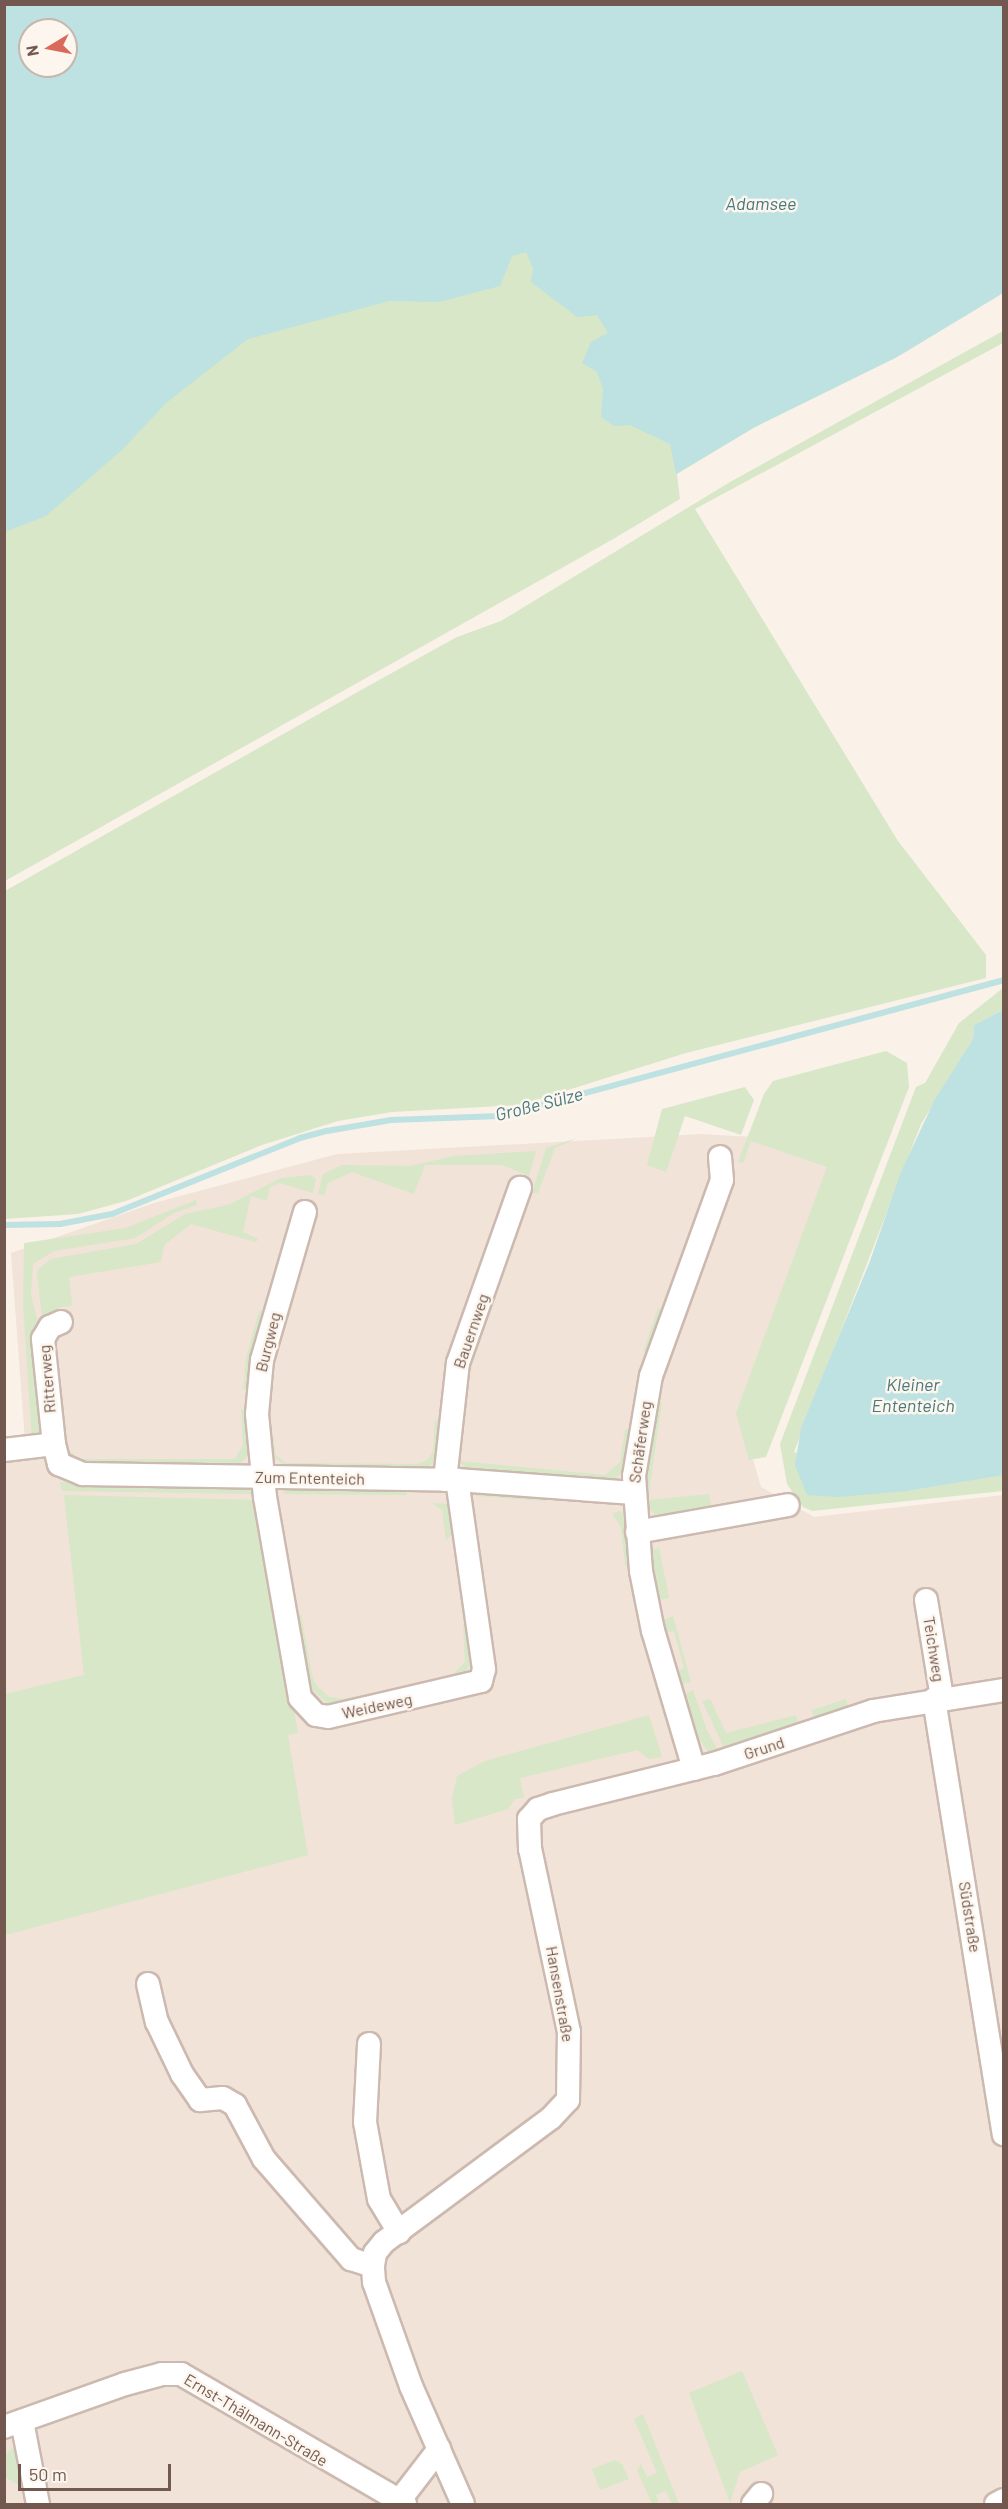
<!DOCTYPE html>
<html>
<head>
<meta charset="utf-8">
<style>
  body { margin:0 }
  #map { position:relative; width:1008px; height:2509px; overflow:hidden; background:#faf2e8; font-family:Barlow,sans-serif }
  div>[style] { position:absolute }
  .residential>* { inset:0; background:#f1e3d7 }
  .green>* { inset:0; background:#d7e7c8; transform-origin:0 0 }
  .water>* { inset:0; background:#bee1e2 }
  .stream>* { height:6px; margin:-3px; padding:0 3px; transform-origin:3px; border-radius:3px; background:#bee1e2 }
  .roads { filter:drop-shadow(2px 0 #ccb9af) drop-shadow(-2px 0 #ccb9af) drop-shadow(0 2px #ccb9af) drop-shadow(0 -2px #ccb9af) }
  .minor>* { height:22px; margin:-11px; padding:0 11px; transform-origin:11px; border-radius:11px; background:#fff }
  span { translate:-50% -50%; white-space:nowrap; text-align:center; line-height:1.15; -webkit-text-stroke:5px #fdf6ee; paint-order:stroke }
  .street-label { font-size:16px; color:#72584e }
  .water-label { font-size:18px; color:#47797d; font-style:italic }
  .frame { position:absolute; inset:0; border:6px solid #72584e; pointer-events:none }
  .north { position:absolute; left:18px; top:18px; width:60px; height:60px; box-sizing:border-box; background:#fdf6ee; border:2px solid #c5b7ae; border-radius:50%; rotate:260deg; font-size:16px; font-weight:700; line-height:24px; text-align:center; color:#72584e }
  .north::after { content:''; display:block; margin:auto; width:21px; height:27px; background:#d96959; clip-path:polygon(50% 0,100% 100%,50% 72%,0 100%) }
  .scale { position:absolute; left:18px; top:2464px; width:153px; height:27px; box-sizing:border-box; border:3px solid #72584e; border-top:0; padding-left:8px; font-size:18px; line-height:21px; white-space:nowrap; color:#72584e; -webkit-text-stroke:4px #fdf6ee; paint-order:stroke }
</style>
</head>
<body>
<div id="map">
  <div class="residential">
    <i style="clip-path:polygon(702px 1134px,754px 1137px,832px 1166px,739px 1411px,761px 1487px,814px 1517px,1003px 1495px,1003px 2504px,5px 2504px,4px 1444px,25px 1441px,11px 1253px,154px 1203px,337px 1154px)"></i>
  </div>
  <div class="green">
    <i style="clip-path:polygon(1003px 5px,1003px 293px,897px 357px,755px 427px,677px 474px,680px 499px,615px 538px,5px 881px,5px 467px,134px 361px)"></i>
    <i style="clip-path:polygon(1003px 331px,1003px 343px,695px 509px,898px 841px,986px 955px,986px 978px,686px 1053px,520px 1105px,392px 1112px,338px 1121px,262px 1145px,126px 1201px,78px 1214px,5px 1219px,5px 891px,379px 680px,457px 637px,501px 621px,730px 482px)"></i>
    <i style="clip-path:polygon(1003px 988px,1003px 1010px,974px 1025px,973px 1039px,921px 1124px,794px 1452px,907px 1491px,978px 1478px,1003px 1454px,1003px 1491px,812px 1511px,803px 1507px,787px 1484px,780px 1444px,916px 1087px,925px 1083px,959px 1023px)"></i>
    <i style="clip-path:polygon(886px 1051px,907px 1063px,909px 1087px,766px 1457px,749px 1460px,736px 1413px,827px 1167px,751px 1141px,743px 1163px,738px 1162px,764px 1094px,773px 1081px)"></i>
    <i style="clip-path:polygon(745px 1087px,754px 1100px,741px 1135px,685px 1116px,666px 1172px,647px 1165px,662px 1109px)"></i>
    <i style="clip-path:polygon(577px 1138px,555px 1148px,538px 1193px,532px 1193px,546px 1148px)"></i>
    <i style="clip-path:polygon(536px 1151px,529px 1176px,502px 1165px,425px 1165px,414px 1194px,352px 1172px,328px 1183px,324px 1195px,318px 1194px,323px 1174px,342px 1165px,410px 1166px,454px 1156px)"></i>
    <i style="clip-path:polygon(311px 1175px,316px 1179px,313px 1193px,280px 1183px,270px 1187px,267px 1201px,251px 1196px,243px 1232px,258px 1239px,256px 1242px,191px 1224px,164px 1245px,161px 1262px,69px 1277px,72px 1306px,61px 1307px,42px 1317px,37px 1275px,38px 1269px,51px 1259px,136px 1244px,185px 1214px,228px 1205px,281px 1178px)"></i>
    <i style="clip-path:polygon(196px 1200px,197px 1205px,174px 1213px,135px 1238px,54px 1251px,33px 1264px,31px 1295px,39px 1326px,47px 1435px,32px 1440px,23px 1303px,24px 1243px,126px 1228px)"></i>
    <i style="clip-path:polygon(658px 1308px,665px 1313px,652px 1350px,643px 1352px)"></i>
    <i style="clip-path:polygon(262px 1310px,267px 1314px,251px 1387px,243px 1390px,246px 1358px,259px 1311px)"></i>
    <i style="clip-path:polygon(658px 1402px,662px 1402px,648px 1500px,709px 1494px,712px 1512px,661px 1519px,646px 1506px,643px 1486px)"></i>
    <i style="clip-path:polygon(241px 1409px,249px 1413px,251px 1453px,237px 1466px,90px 1465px,69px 1458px,66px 1448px,80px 1459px,235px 1459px,243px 1445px)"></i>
    <i style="clip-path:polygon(435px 1420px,442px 1422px,438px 1459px,424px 1470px,287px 1467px,270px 1454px,266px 1430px,272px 1430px,276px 1455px,285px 1463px,417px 1464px,427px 1460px,433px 1452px)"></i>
    <i style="clip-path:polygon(625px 1429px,630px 1431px,625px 1472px,609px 1481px,467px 1470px,459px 1461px,605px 1475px,620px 1462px)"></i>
    <i style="clip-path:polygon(60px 1482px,246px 1486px,255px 1494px,62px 1491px)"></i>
    <i style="clip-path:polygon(407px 1487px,407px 1495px,282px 1494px,289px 1488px)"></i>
    <i style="clip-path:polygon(483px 1492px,545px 1494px,546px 1501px,475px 1496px)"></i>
    <i style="clip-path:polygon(64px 1495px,259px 1500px,298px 1733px,288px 1735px,308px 1855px,5px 1935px,5px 1694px,84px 1675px)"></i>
    <i style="clip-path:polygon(432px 1503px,448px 1504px,453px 1532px,446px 1541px,442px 1510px)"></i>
    <i style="clip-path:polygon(621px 1511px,627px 1524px,631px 1563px,625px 1566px,621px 1527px,612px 1513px)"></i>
    <i style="clip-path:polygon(659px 1547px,669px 1598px,659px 1600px,648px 1552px)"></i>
    <i style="clip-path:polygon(301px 1614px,312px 1675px,316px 1685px,329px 1697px,343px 1699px,450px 1677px,465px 1662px,463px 1625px,470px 1626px,471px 1664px,460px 1679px,340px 1706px,328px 1704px,307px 1685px,294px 1616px)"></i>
    <i style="clip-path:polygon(673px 1616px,691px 1682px,683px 1684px,676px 1681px,673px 1672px,684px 1668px,674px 1631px,662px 1633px,660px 1621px)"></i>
    <i style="clip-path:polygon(693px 1690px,707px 1730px,720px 1754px,708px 1752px,688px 1722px,682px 1696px)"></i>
    <i style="clip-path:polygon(710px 1699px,726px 1733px,796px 1715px,800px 1728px,726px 1752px,702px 1701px)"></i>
    <i style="left:846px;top:1699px;width:13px;height:36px;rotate:72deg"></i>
    <i style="clip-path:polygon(649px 1715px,662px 1757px,649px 1759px,637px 1750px,520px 1778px,524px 1798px,515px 1799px,508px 1809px,455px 1825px,452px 1798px,457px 1776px,485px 1761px)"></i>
    <i style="clip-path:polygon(742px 2371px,778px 2455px,740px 2472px,730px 2503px,689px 2393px)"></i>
    <i style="clip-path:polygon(643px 2414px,679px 2504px,672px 2504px,666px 2491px,656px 2495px,659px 2502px,652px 2504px,637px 2470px,641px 2464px,647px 2477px,657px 2473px,634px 2419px)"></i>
    <i style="clip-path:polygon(18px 2443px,25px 2489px,5px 2477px,5px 2455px)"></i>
    <i style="clip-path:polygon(615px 2460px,622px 2464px,629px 2479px,600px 2490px,592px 2469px)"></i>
  </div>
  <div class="water">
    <i style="clip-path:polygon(evenodd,5px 4px,1003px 5px,1003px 293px,897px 357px,755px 427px,676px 474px,670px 444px,630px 425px,614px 426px,601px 417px,603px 389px,597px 372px,582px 363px,591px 342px,608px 333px,597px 315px,577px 317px,531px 282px,533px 268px,526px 252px,512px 256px,500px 286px,439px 302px,389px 301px,248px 339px,166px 403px,123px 449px,46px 516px,5px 532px,5px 4px,30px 30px,66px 30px,66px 66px,30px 66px,30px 30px)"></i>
    <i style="clip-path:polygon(1003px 1010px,1003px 1475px,907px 1491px,838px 1497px,807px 1495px,795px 1465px,801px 1428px,870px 1261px,901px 1172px,934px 1101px,973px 1039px,974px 1025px)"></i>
  </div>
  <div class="stream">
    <i style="left:4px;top:1225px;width:56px;rotate:-1deg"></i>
    <i style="left:60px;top:1224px;width:53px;rotate:-10.9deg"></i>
    <i style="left:112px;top:1214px;width:203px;rotate:-22deg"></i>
    <i style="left:300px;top:1138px;width:28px;rotate:-15deg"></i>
    <i style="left:327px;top:1131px;width:65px;rotate:-9.8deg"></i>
    <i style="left:391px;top:1120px;width:109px;rotate:-2.1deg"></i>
    <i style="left:500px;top:1116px;width:522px;rotate:-15.1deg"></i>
  </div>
  <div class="roads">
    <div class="minor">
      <i style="left:305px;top:1212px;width:154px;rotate:106.2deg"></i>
      <i style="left:262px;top:1360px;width:54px;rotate:95.3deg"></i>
      <i style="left:257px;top:1414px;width:83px;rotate:84.5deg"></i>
      <i style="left:265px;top:1497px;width:204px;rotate:80.1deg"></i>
      <i style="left:300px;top:1698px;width:23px;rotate:47deg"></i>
      <i style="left:316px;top:1715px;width:12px;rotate:9deg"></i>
      <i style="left:328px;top:1717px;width:157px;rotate:-13.2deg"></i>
      <i style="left:481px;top:1681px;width:12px;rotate:-76deg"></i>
      <i style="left:484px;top:1669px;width:191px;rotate:-98.1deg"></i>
      <i style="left:54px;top:1444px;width:106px;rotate:-96deg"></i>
      <i style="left:43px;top:1339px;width:14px;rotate:-60deg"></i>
      <i style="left:50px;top:1327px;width:12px;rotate:-24deg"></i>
      <i style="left:4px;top:1450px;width:50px;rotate:-6.8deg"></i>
      <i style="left:54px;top:1444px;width:21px;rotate:76deg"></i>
      <i style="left:59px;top:1464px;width:26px;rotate:23deg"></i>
      <i style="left:83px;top:1474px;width:374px;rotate:0.9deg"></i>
      <i style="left:457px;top:1480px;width:177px;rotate:4.2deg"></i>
      <i style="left:445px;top:1480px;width:118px;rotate:-83.7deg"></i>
      <i style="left:458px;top:1363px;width:186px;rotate:-70.5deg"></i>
      <i style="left:637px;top:1532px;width:153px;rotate:-10.1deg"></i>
      <i style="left:926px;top:1600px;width:99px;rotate:80.7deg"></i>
      <i style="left:934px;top:1699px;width:441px;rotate:80.9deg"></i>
      <i style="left:694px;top:1769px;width:144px;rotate:-106.5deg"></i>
      <i style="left:653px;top:1631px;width:61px;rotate:-101.3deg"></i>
      <i style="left:641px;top:1571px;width:95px;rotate:-94.2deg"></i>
      <i style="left:634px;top:1476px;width:101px;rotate:-80.4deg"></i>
      <i style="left:651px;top:1376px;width:208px;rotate:-70.1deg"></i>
      <i style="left:722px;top:1180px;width:23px;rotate:-95deg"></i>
      <i style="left:148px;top:1984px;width:39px;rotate:77deg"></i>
      <i style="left:157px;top:2022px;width:58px;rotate:64.3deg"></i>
      <i style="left:182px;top:2074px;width:32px;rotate:55deg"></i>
      <i style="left:200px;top:2100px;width:23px;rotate:-5deg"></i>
      <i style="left:223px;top:2098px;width:14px;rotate:30deg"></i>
      <i style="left:235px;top:2105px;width:61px;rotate:61.8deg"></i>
      <i style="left:264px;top:2159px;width:133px;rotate:49deg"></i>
      <i style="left:351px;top:2259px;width:23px;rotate:18deg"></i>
      <i style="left:369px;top:2044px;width:78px;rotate:92.9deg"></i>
      <i style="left:365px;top:2122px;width:78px;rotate:79.7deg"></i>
      <i style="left:379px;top:2199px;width:39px;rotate:59deg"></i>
      <i style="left:22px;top:2421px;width:85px;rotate:79.1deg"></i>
      <i style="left:4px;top:2427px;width:128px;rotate:-19.6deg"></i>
      <i style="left:125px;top:2384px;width:38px;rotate:-15deg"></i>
      <i style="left:162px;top:2374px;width:19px"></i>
      <i style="left:181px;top:2374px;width:259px;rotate:30.1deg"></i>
      <i style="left:399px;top:2501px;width:66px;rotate:-52.4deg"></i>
      <i style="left:463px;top:2504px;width:129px;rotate:-113.8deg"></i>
      <i style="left:411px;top:2386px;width:110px;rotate:-109.6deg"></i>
      <i style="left:374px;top:2282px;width:16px;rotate:-94deg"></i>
      <i style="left:373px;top:2266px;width:13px;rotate:-81deg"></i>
      <i style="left:375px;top:2253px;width:14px;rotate:-51deg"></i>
      <i style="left:384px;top:2242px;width:208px;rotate:-36.6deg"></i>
      <i style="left:551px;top:2118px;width:25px;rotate:-47deg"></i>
      <i style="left:568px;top:2100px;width:68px;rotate:-89.2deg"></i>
      <i style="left:569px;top:2032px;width:187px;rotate:-102deg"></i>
      <i style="left:530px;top:1849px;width:30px;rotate:-92deg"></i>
      <i style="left:529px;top:1819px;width:13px;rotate:-48deg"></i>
      <i style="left:538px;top:1809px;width:16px;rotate:-18deg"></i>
      <i style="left:553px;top:1804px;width:166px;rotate:-14deg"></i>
      <i style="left:714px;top:1764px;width:168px;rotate:-18.4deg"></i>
      <i style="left:873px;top:1711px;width:133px;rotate:-9.1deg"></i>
      <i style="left:753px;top:2504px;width:13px;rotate:-51deg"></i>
      <i style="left:996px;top:2504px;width:9px;rotate:-27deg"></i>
    </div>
  </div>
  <div class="street-label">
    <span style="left:471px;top:1331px;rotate:-71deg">Bauernweg</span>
    <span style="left:268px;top:1342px;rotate:-76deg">Burgweg</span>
    <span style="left:47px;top:1379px;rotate:-95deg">Ritterweg</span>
    <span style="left:640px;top:1442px;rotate:-82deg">Schäferweg</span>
    <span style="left:310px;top:1478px;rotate:1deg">Zum Ententeich</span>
    <span style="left:934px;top:1649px;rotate:81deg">Teichweg</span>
    <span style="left:377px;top:1706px;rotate:-12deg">Weideweg</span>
    <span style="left:764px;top:1748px;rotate:-18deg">Grund</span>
    <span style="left:970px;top:1917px;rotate:81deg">Südstraße</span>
    <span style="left:560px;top:1994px;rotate:80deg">Hansenstraße</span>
    <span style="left:256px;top:2420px;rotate:31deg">Ernst-Thälmann-Straße</span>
  </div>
  <div class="water-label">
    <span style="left:761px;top:203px">Adamsee</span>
    <span style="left:539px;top:1104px;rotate:-14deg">Große Sülze</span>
    <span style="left:913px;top:1395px">Kleiner<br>Ententeich</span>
  </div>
  <div class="frame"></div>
  <div class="north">N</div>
  <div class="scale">50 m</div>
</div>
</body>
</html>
